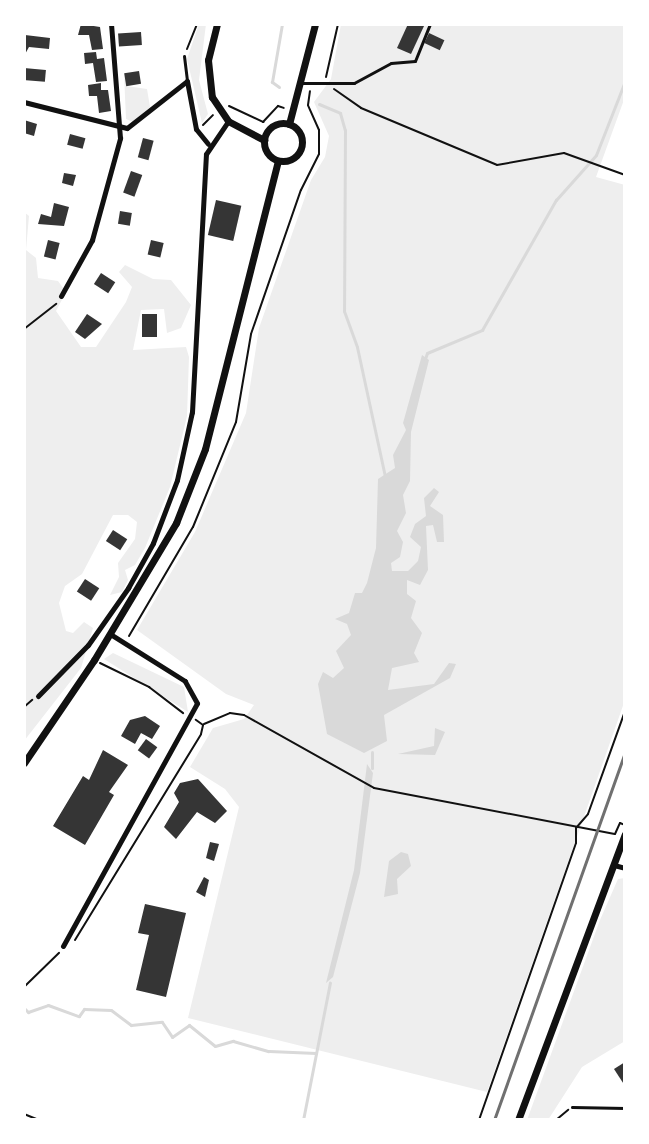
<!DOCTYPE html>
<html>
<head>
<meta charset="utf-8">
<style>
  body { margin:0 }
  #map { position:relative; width:649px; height:1144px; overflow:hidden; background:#fff; font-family:Jost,sans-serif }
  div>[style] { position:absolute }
  .green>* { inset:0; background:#eee }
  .water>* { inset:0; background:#d9d9d9 }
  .stream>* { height:3px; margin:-1.5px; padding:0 1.5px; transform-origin:1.5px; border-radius:1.5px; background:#d9d9d9 }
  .building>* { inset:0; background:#353535; transform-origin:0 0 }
  .path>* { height:2px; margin:-1px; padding:0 1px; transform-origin:1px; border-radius:1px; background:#111 }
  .service>* { height:3px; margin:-1.5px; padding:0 1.5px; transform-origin:1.5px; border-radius:1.5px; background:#111 }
  .minor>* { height:5px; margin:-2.5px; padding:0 2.5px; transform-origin:2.5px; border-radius:2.5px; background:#111 }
  .tertiary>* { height:7px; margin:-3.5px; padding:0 3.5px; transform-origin:3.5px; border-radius:3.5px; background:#111 }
  .secondary>* { height:7px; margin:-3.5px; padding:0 3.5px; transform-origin:3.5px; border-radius:3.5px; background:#111 }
  .secondary>.ring { margin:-3.5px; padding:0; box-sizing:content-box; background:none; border:7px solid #111; border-radius:50% }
  .rail>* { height:3px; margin:-1.5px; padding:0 1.5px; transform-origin:1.5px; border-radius:1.5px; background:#707070 }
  span { translate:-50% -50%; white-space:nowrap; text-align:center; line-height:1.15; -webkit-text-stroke:7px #fff; paint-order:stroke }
  .frame { position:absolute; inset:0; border:26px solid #fff; pointer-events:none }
</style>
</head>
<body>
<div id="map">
  <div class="green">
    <i style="clip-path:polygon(199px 24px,206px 24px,199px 80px,208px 114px,202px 123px,187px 59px)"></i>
    <i style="clip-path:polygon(341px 24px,625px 24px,625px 97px,596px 177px,625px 185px,625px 700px,487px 1092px,188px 1018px,239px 807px,225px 789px,190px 767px,213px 728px,244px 719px,254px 705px,226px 694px,137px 630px,195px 532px,246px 413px,259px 328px,311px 180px,325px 157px,329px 136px,314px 102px,331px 79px)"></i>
    <i style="clip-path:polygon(124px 74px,126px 86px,147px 89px,150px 107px,133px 122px,126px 119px)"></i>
    <i style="clip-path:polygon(24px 212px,29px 216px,26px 250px,36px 258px,38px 278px,58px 281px,66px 292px,56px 311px,81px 347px,96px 347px,126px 302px,132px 287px,119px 272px,125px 265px,153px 279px,171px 280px,191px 305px,181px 328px,167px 333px,164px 309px,141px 310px,133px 350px,186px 347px,189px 357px,187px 416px,170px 487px,145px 548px,135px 565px,125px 570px,128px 580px,122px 592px,110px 595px,119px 577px,118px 563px,135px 539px,137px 522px,128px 515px,113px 515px,82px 574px,65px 586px,59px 603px,66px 631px,73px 633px,84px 622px,93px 628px,81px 668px,24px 741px)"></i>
    <i style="clip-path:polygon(113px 653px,184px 687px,188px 712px,104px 659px)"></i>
    <i style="clip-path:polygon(625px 878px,625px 1041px,582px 1067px,548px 1120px,527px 1120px,600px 920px,618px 879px)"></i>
  </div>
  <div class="water">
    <i style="clip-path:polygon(422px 355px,429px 360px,411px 432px,410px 481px,403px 495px,406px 513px,397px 531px,403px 542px,400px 557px,391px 563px,392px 571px,408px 571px,418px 561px,421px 547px,410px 537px,415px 524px,426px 516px,424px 498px,434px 488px,439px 492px,430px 506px,443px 515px,444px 542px,437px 542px,433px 525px,426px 526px,428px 570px,420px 585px,407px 580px,407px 594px,416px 601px,411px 618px,422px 633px,414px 653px,419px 662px,392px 668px,388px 690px,434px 684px,449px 663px,456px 664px,450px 678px,384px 715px,387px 741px,364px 753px,327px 734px,318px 684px,323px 672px,333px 678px,344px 668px,336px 651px,351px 635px,347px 624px,335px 619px,349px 613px,355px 593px,362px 593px,367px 583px,376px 548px,378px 479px,395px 468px,393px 455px,406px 430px,403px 423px)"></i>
    <i style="clip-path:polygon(435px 728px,445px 732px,435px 755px,398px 754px,434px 746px)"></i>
    <i style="clip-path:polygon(367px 764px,373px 773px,360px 873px,333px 977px,326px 983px,354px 870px)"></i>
    <i style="clip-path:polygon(401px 852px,408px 854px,411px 866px,397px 879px,398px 894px,384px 897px,389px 861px)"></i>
  </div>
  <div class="stream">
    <i style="left:625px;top:70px;width:11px;rotate:90deg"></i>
    <i style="left:279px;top:87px;width:9px;rotate:-144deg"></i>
    <i style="left:272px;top:82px;width:59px;rotate:-80.2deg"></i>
    <i style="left:319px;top:104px;width:23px;rotate:23deg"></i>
    <i style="left:340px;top:113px;width:18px;rotate:74deg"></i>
    <i style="left:345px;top:130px;width:181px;rotate:90.3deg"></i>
    <i style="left:344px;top:311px;width:38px;rotate:70deg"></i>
    <i style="left:357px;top:347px;width:133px;rotate:77.8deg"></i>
    <i style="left:425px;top:359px;width:6px;rotate:-72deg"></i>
    <i style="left:427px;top:353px;width:60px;rotate:-22.7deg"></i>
    <i style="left:482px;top:330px;width:150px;rotate:-60.4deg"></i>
    <i style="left:556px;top:200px;width:60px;rotate:-48.4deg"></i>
    <i style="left:596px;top:155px;width:79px;rotate:-68.6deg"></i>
    <i style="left:372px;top:768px;width:16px;rotate:-90deg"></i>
    <i style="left:24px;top:1004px;width:2px;rotate:90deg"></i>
    <i style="left:24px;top:1008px;width:6px;rotate:45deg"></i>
    <i style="left:28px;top:1012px;width:21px;rotate:-19deg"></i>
    <i style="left:48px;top:1005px;width:33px;rotate:20deg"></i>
    <i style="left:79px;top:1016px;width:9px;rotate:-54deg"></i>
    <i style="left:84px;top:1009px;width:27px;rotate:2deg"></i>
    <i style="left:111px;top:1010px;width:25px;rotate:37deg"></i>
    <i style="left:131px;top:1025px;width:31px;rotate:-6deg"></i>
    <i style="left:162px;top:1022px;width:18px;rotate:56deg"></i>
    <i style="left:172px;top:1037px;width:21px;rotate:-35deg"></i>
    <i style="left:189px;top:1025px;width:33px;rotate:39deg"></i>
    <i style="left:215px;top:1046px;width:19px;rotate:-16deg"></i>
    <i style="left:233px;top:1041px;width:37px;rotate:16deg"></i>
    <i style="left:269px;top:1051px;width:47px;rotate:2.4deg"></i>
    <i style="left:303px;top:1120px;width:140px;rotate:-78.9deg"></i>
  </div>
  <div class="building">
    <i style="clip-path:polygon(81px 24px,100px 27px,103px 49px,92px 50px,89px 35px,78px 35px)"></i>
    <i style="clip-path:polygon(408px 24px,424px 26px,411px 54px,397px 48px)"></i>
    <i style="left:141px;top:32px;width:13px;height:23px;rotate:86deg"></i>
    <i style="left:429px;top:33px;width:17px;height:11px;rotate:25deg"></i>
    <i style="clip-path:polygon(25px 35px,50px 38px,49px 49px,29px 47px,24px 56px)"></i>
    <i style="clip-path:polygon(96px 52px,97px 59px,104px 58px,107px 81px,96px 82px,93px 63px,85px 64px,84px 53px)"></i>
    <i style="left:24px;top:68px;width:22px;height:12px;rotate:5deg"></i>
    <i style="left:139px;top:71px;width:13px;height:15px;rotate:81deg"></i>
    <i style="clip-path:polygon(101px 83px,101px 90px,108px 90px,111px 111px,99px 113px,97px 96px,89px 96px,88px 85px)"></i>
    <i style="clip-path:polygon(24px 120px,37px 124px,34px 136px,24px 133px)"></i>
    <i style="left:70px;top:134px;width:16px;height:11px;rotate:15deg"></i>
    <i style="left:143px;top:138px;width:11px;height:20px;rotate:15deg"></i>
    <i style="left:131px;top:171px;width:12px;height:23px;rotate:20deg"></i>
    <i style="clip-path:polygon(64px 173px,76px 175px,73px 186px,62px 183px)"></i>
    <i style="left:216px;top:200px;width:26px;height:36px;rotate:13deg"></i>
    <i style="clip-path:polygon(54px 203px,69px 207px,64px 226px,38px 224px,41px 214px,51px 217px)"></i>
    <i style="left:120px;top:211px;width:12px;height:13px;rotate:9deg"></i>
    <i style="left:48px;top:240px;width:12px;height:17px;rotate:14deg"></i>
    <i style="left:151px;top:240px;width:13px;height:15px;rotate:13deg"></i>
    <i style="left:101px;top:273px;width:17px;height:13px;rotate:33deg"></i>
    <i style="clip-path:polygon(87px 314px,102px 324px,85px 339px,75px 332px)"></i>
    <i style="left:142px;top:314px;width:15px;height:23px"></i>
    <i style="left:113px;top:530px;width:17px;height:13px;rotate:33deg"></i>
    <i style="left:85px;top:579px;width:17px;height:15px;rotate:33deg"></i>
    <i style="clip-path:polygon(145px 716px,160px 726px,152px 739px,141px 733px,135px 744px,121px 736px,130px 720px)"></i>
    <i style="left:146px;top:739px;width:14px;height:14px;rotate:36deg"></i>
    <i style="clip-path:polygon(103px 750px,128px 765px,109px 792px,114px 795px,85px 845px,53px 826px,83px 776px,89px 780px)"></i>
    <i style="clip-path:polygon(198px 779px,227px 811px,215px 823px,197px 812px,176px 839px,164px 827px,179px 802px,174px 793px,180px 783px)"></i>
    <i style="clip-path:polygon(210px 842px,219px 844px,214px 861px,206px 858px)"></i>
    <i style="clip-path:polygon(204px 877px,209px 880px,205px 897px,196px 892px)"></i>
    <i style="clip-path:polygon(145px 904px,186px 913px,166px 997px,136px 990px,149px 935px,138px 933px)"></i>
    <i style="clip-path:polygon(625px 1062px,625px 1086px,614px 1069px)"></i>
  </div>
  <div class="path">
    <i style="left:187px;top:49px;width:27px;rotate:-68deg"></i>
    <i style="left:326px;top:77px;width:54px;rotate:-77.2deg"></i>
    <i style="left:334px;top:89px;width:33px;rotate:35deg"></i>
    <i style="left:361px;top:108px;width:147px;rotate:22.7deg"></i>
    <i style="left:497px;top:165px;width:68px;rotate:-10.2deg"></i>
    <i style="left:564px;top:153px;width:65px;rotate:19.8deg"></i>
    <i style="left:229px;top:106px;width:38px;rotate:25deg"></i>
    <i style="left:263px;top:122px;width:22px;rotate:-47deg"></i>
    <i style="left:278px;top:106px;width:6px;rotate:18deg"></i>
    <i style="left:203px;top:125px;width:14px;rotate:-45deg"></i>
    <i style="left:24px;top:329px;width:41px;rotate:-38deg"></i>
    <i style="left:129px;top:636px;width:126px;rotate:-59.6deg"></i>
    <i style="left:193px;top:527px;width:113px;rotate:-67.7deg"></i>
    <i style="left:236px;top:422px;width:89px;rotate:-80.3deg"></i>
    <i style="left:251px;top:334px;width:152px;rotate:-70.9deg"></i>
    <i style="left:301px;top:190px;width:40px;rotate:-63.4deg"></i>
    <i style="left:319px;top:154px;width:24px;rotate:-90deg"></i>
    <i style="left:319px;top:130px;width:27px;rotate:-114deg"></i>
    <i style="left:308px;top:105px;width:14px;rotate:-82deg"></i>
    <i style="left:100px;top:663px;width:55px;rotate:26.1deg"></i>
    <i style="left:149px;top:687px;width:43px;rotate:37.4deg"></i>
    <i style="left:24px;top:707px;width:11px;rotate:-41deg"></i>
    <i style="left:204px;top:724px;width:28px;rotate:-23deg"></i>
    <i style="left:230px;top:713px;width:14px;rotate:8deg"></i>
    <i style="left:244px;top:715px;width:149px;rotate:29.3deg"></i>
    <i style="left:374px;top:788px;width:245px;rotate:10.8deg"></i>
    <i style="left:615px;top:834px;width:12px;rotate:-66deg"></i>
    <i style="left:620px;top:823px;width:5px;rotate:22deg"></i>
    <i style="left:75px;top:940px;width:241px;rotate:-58.5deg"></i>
    <i style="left:201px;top:734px;width:9px;rotate:-77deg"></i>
    <i style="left:203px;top:725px;width:9px;rotate:-144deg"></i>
    <i style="left:24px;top:987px;width:49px;rotate:-44.2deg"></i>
    <i style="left:24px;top:1114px;width:16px;rotate:22deg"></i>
    <i style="left:479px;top:1120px;width:293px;rotate:-70.7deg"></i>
    <i style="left:576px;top:843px;width:15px;rotate:-90deg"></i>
    <i style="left:576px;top:828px;width:18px;rotate:-49deg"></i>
    <i style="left:588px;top:814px;width:109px;rotate:-70.2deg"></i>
    <i style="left:556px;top:1120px;width:16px;rotate:-40deg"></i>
  </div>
  <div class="service">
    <i style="left:184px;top:56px;width:25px;rotate:83deg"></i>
    <i style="left:301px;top:83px;width:53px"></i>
    <i style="left:354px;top:83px;width:42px;rotate:-28.4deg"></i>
    <i style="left:391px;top:63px;width:24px;rotate:-5deg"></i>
    <i style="left:415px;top:61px;width:40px;rotate:-68deg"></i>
    <i style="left:572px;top:1107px;width:53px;rotate:1.1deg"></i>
  </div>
  <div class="minor">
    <i style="left:24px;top:102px;width:106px;rotate:14.2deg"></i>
    <i style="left:127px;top:128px;width:76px;rotate:-38.1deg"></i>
    <i style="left:187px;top:81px;width:49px;rotate:79.4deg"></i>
    <i style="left:196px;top:129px;width:19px;rotate:51deg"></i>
    <i style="left:61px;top:296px;width:64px;rotate:-61deg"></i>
    <i style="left:92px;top:240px;width:106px;rotate:-74.6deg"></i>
    <i style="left:120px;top:138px;width:114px;rotate:-94.5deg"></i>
    <i style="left:38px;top:696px;width:71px;rotate:-45.6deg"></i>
    <i style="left:88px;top:645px;width:70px;rotate:-54.9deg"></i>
    <i style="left:128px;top:588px;width:51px;rotate:-60.9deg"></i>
    <i style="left:153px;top:543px;width:67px;rotate:-69.1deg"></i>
    <i style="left:177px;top:480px;width:70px;rotate:-77.6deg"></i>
    <i style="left:192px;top:412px;width:258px;rotate:-86.9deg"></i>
    <i style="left:206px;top:154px;width:40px;rotate:-56deg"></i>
    <i style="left:614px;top:865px;width:11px;rotate:15deg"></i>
    <i style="left:63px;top:946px;width:277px;rotate:-61.1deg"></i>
    <i style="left:197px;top:703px;width:25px;rotate:-119deg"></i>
    <i style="left:185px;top:681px;width:89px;rotate:-147.9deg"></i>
  </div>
  <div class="tertiary">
    <i style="left:217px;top:24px;width:37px;rotate:104deg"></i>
    <i style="left:208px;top:60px;width:37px;rotate:84deg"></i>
    <i style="left:212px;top:97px;width:29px;rotate:56deg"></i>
    <i style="left:228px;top:121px;width:41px;rotate:27.8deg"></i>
    <i style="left:518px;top:1120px;width:305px;rotate:-69.5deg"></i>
  </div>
  <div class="secondary">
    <i class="ring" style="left:264px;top:123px;width:31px;height:31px"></i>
    <i style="left:289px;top:124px;width:103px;rotate:-75.4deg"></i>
    <i style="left:24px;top:763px;width:125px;rotate:-55.8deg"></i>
    <i style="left:94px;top:660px;width:160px;rotate:-59.1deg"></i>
    <i style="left:176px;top:523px;width:79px;rotate:-68.6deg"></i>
    <i style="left:205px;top:449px;width:297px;rotate:-75.8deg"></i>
  </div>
  <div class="rail">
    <i style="left:494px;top:1120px;width:391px;rotate:-70.4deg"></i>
  </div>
  <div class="frame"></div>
</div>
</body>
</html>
